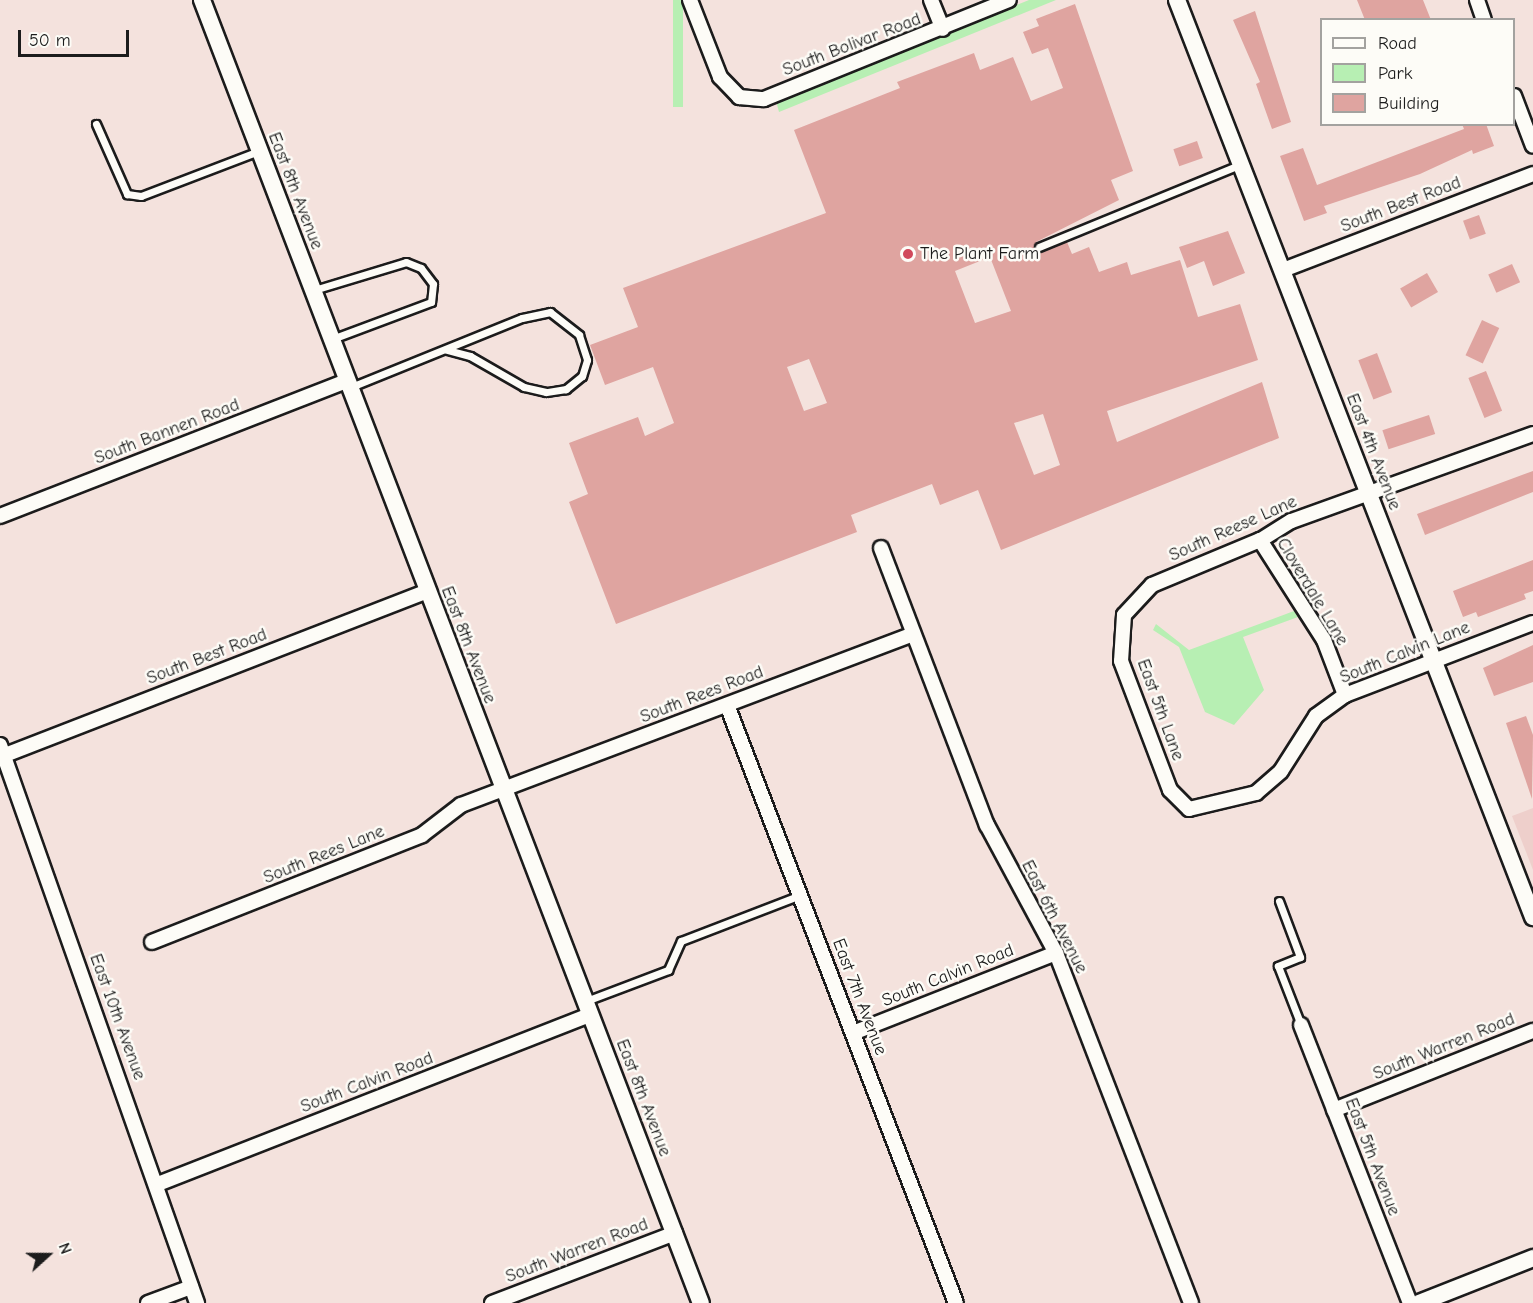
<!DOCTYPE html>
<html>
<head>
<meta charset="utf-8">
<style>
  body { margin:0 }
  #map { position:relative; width:1533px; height:1303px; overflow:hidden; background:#f4e2dd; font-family:"Comic Neue",sans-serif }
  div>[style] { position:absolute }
  .built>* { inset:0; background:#eecfcb }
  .green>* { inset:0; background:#b7efb3; transform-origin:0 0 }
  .building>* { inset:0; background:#dfa4a0; transform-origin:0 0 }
  .roads { filter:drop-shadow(2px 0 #1c1c1c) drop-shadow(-2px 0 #1c1c1c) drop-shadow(0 2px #1c1c1c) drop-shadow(0 -2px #1c1c1c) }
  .service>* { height:7px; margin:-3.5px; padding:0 3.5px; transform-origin:3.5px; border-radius:3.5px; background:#fdfcf7 }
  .minor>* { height:14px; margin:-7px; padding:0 7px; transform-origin:7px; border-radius:7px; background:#fdfcf7 }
  .tertiary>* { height:16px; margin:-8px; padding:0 8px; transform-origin:8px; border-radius:8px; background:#fdfcf7 }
  .dots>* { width:16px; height:16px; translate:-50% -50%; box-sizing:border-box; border:3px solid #fdfcf7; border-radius:50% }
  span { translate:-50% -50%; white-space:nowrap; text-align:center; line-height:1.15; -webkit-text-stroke:5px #fdfcf7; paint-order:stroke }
  .street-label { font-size:18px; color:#1c1c1c }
  .poi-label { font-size:18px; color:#1c1c1c }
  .left { translate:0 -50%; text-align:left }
  .legend { position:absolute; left:1320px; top:18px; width:195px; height:108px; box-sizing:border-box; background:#fdfcf7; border:2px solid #a3a29f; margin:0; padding:8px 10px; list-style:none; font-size:18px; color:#1c1c1c }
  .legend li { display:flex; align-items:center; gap:12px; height:30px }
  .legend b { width:30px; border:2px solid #a3a29f }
  .north { position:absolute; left:18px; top:1225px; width:60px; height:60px; -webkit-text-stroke:4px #fdfcf7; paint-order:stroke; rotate:69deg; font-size:16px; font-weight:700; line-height:24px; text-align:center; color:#1c1c1c }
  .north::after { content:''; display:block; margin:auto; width:21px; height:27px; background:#1c1c1c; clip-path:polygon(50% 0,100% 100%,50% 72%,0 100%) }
  .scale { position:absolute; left:18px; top:30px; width:111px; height:27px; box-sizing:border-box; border:3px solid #1c1c1c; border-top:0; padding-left:8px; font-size:18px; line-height:21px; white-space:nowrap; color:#1c1c1c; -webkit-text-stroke:4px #fdfcf7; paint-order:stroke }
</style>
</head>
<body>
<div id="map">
  <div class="built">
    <i style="clip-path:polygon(1533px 808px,1533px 870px,1512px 816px)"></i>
  </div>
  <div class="green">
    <i style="left:673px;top:0;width:10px;height:107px"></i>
    <i style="clip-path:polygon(1029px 0,1056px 0,779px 112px,776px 101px)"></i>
    <i style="clip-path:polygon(1294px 611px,1298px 617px,1243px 637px,1264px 690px,1234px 725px,1205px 712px,1179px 647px,1153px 630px,1156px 624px,1189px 650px)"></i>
  </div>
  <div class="building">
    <i style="clip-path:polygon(1357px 0,1423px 0,1431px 20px,1365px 20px)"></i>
    <i style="clip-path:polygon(evenodd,1075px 4px,1133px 171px,1111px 180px,1119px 200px,1036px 242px,1034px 250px,1041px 252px,1067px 242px,1072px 254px,1089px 247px,1099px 272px,1127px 262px,1131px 275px,1180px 260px,1198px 317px,1240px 304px,1258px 360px,1107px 411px,1117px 442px,1262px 382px,1279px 438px,1001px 550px,978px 490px,940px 505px,932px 484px,851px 515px,857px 532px,616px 624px,569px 502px,588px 494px,569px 443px,638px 417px,645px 436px,674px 423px,653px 367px,605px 385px,590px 345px,638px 327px,623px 288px,826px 213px,794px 130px,900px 88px,897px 82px,974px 53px,980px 70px,1013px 57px,1031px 101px,1063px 88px,1048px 48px,1032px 54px,1023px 32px,1039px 26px,1036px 19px,1075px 4px,990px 257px,1011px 311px,975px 323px,955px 271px,990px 257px,1075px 4px,809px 359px,827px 403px,804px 411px,787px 367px,809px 359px,1075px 4px,1043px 414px,1060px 465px,1034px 475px,1014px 423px,1043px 414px)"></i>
    <i style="clip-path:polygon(1255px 11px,1291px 122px,1272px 129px,1256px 84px,1260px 82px,1233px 20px)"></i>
    <i style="clip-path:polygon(1462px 124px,1486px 124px,1494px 146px,1473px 154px,1472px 150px,1420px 174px,1324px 206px,1327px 213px,1304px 221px,1280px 156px,1303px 148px,1317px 185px,1464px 129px)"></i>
    <i style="left:1197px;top:141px;width:18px;height:25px;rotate:71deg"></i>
    <i style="left:1479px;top:215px;width:20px;height:17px;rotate:70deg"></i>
    <i style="clip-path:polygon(1228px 231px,1245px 273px,1213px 286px,1204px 261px,1187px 268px,1179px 247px)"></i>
    <i style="left:1512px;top:264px;width:20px;height:26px;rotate:66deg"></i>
    <i style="left:1427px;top:273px;width:22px;height:31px;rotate:60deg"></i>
    <i style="left:1482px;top:320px;width:19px;height:39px;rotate:25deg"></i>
    <i style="left:1377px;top:353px;width:42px;height:20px;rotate:69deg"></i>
    <i style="left:1486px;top:371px;width:43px;height:19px;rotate:68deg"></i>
    <i style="left:1429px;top:415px;width:20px;height:49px;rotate:72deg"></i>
    <i style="clip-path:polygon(1533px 471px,1533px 492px,1425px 535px,1417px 514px)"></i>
    <i style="clip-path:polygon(1533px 560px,1533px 591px,1524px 594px,1526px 599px,1478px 617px,1476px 612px,1463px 617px,1453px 591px)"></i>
    <i style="clip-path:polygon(1533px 645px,1533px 682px,1494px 696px,1483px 668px)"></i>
    <i style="clip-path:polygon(1526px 716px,1533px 735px,1532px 799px,1506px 723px)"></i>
  </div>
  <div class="roads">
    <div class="service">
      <i style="left:96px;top:124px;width:77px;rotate:66.1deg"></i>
      <i style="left:127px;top:194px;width:14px;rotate:8deg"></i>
      <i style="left:141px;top:196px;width:126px;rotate:-20.9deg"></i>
      <i style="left:1039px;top:247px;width:218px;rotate:-22.3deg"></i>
      <i style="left:314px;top:290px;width:96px;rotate:-16.9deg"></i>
      <i style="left:406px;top:262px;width:16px;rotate:22deg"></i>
      <i style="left:421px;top:268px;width:20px;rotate:53deg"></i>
      <i style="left:433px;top:284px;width:18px;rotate:96deg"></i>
      <i style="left:431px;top:302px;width:106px;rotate:159.5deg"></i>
      <i style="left:351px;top:387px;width:184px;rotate:-22deg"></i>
      <i style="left:522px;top:318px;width:29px;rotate:-12deg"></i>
      <i style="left:550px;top:312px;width:37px;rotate:38deg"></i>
      <i style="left:579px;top:335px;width:26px;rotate:72deg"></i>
      <i style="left:587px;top:360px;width:17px;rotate:107deg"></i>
      <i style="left:582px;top:376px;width:21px;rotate:141deg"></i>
      <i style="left:566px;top:389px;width:20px;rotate:171deg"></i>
      <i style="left:546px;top:392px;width:23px;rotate:-167deg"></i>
      <i style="left:524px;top:387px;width:62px;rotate:-150.1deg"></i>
      <i style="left:470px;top:356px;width:24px;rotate:-165deg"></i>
      <i style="left:1279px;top:901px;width:60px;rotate:69.4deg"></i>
      <i style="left:1300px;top:957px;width:24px;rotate:158deg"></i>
      <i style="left:1278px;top:966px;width:63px;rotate:68.7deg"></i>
      <i style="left:586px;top:1001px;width:88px;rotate:-20.7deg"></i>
      <i style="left:668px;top:970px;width:32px;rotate:-66deg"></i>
      <i style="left:681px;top:941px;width:128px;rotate:-21.1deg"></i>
    </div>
    <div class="minor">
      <i style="left:690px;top:0;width:83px;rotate:68.7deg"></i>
      <i style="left:720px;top:77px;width:28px;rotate:46deg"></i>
      <i style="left:739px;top:97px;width:25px;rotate:5deg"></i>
      <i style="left:764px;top:99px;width:264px;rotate:-22deg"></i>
      <i style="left:931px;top:0;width:31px;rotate:68deg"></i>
      <i style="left:1477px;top:0;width:21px;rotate:71deg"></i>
      <i style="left:1514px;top:96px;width:53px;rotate:69.2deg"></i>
      <i style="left:1283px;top:270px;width:268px;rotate:-21deg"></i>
      <i style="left:1533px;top:434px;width:257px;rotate:160.2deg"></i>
      <i style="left:1291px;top:521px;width:36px;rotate:148deg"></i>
      <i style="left:1260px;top:540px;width:117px;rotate:157.4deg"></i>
      <i style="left:1152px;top:585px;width:41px;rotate:133deg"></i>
      <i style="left:1124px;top:615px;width:46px;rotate:93.7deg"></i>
      <i style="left:1121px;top:661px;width:138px;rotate:69.2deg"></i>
      <i style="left:1170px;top:790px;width:27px;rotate:45deg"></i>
      <i style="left:1189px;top:809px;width:69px;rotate:-13.4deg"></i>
      <i style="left:1256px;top:793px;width:33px;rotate:-41deg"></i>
      <i style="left:1281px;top:771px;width:65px;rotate:-57.5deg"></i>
      <i style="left:1316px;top:716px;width:36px;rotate:-36deg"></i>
      <i style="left:1345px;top:695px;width:201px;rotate:-21deg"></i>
      <i style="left:0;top:516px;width:371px;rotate:-21.3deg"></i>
      <i style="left:1260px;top:540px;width:119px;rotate:57.4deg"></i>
      <i style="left:1324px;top:640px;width:59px;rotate:69.1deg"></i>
      <i style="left:881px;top:548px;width:297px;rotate:69.1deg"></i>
      <i style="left:987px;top:825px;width:145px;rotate:61.7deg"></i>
      <i style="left:1056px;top:953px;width:375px;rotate:68.9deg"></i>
      <i style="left:727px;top:705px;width:640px;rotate:69.05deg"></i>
      <i style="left:0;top:745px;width:592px;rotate:70.55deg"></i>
      <i style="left:0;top:757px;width:458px;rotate:-21.2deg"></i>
      <i style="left:152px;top:942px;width:290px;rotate:-21.6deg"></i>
      <i style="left:422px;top:835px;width:49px;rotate:-37.6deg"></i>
      <i style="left:461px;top:805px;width:483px;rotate:-20.7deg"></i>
      <i style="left:1301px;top:1025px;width:299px;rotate:68.6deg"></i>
      <i style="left:853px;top:1033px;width:218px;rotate:-21.5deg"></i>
      <i style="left:1334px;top:1110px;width:214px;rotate:-21.7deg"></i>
      <i style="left:158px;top:1184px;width:464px;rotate:-21.4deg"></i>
      <i style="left:148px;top:1303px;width:46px;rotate:-20.4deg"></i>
      <i style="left:492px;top:1303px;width:196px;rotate:-20.9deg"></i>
    </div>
    <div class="tertiary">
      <i style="left:202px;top:0;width:1395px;rotate:69.05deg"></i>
      <i style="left:1177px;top:0;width:984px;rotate:68.78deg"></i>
      <i style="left:1419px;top:1303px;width:123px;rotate:-21.5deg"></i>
    </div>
  </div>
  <div class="dots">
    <i style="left:908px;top:254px;background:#d1495b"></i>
  </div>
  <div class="street-label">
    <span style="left:852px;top:45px;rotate:-21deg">South Bolivar Road</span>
    <span style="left:295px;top:191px;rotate:69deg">East 8th Avenue</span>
    <span style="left:1401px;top:205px;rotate:-21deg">South Best Road</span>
    <span style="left:167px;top:432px;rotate:-21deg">South Bannen Road</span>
    <span style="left:1373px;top:452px;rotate:69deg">East 4th Avenue</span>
    <span style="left:1233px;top:529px;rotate:-24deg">South Reese Lane</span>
    <span style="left:1312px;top:592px;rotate:59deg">Cloverdale Lane</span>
    <span style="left:468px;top:645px;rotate:69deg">East 8th Avenue</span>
    <span style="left:1405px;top:653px;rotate:-22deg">South Calvin Lane</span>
    <span style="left:207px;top:657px;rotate:-21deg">South Best Road</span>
    <span style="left:702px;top:695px;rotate:-21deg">South Rees Road</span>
    <span style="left:1160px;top:710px;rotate:70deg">East 5th Lane</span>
    <span style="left:324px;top:855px;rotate:-22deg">South Rees Lane</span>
    <span style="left:1054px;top:917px;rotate:63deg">East 6th Avenue</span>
    <span style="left:948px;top:976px;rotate:-22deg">South Calvin Road</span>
    <span style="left:859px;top:997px;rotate:69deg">East 7th Avenue</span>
    <span style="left:117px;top:1017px;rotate:70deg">East 10th Avenue</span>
    <span style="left:1444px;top:1047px;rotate:-22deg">South Warren Road</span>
    <span style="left:367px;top:1083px;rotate:-21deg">South Calvin Road</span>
    <span style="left:643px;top:1098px;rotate:69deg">East 8th Avenue</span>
    <span style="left:1372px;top:1157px;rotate:69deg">East 5th Avenue</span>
    <span style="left:577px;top:1251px;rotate:-21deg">South Warren Road</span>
  </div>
  <div class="poi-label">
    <span class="left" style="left:920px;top:254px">The Plant Farm</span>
  </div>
  <ul class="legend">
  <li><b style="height:8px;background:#fdfcf7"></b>Road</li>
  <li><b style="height:16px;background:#b7efb3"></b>Park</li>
  <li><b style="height:16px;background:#dfa4a0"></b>Building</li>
  </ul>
  <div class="north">N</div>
  <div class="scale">50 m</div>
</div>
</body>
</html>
